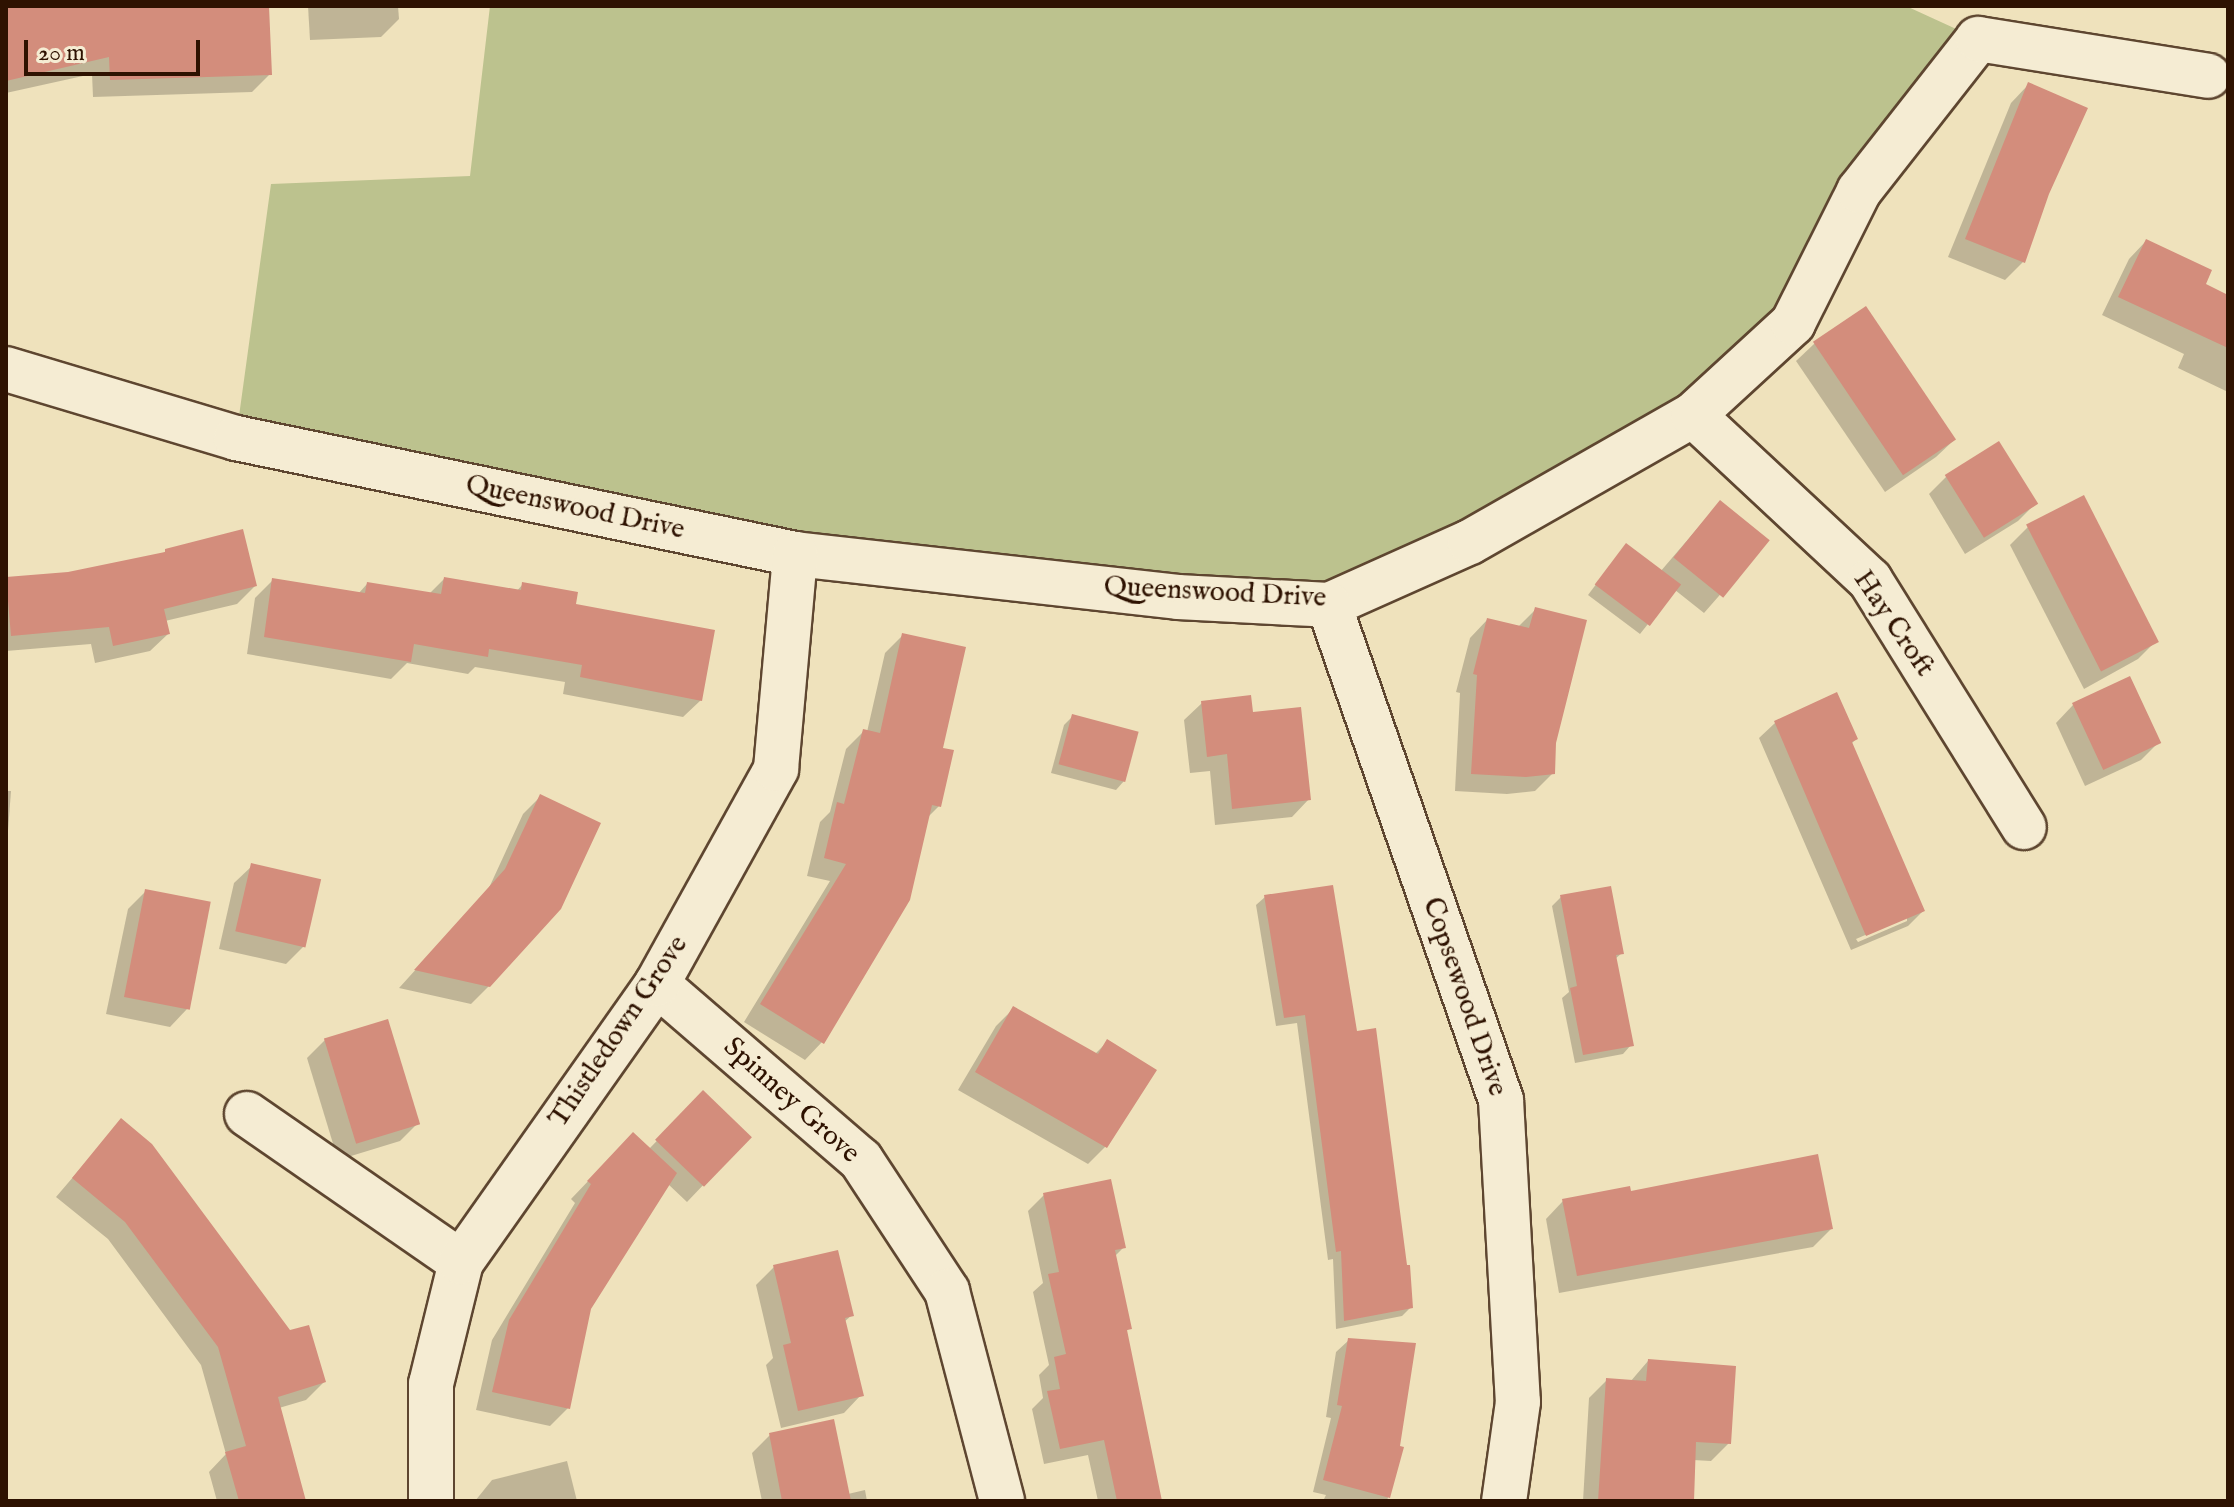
<!DOCTYPE html>
<html>
<head>
<meta charset="utf-8">
<style>
  body { margin:0 }
  #map { position:relative; width:2234px; height:1507px; overflow:hidden; background:#efe2bc; font-family:"IM FELL English",serif }
  div>[style] { position:absolute }
  .green>* { inset:0; background:#bcc28e }
  .shadow>* { inset:0; background:#0003 }
  .building>* { inset:0; background:#d38d7c; transform-origin:0 0 }
  .roads { filter:drop-shadow(2px 0 #5e4630) drop-shadow(-2px 0 #5e4630) drop-shadow(0 2px #5e4630) drop-shadow(0 -2px #5e4630) }
  .minor>* { height:44px; margin:-22px; padding:0 22px; transform-origin:22px; border-radius:22px; background:#f5ecd3 }
  span { translate:-50% -50%; white-space:nowrap; text-align:center; line-height:1.15; -webkit-text-stroke:6px #f5ecd3; paint-order:stroke }
  .street-label { font-size:28px; color:#2e1201 }
  .frame { position:absolute; inset:0; border:8px solid #2e1201; pointer-events:none }
  .scale { position:absolute; left:24px; top:40px; width:176px; height:36px; box-sizing:border-box; border:4px solid #2e1201; border-top:0; padding-left:10px; font-size:24px; line-height:28px; white-space:nowrap; color:#2e1201; -webkit-text-stroke:6px #f5ecd3; paint-order:stroke }
</style>
</head>
<body>
<div id="map">
  <div class="green">
    <i style="clip-path:polygon(490px 6px,1906px 6px,1978px 39px,1793px 323px,1693px 415px,1329px 605px,1178px 597px,236px 438px,271px 184px,470px 176px)"></i>
  </div>
  <div class="shadow">
    <i style="clip-path:polygon(29px 6px,267px 6px,270px 74px,252px 92px,93px 97px,92px 74px,6px 93px,6px 11px)"></i>
    <i style="clip-path:polygon(308px 6px,398px 6px,399px 19px,381px 37px,310px 40px)"></i>
    <i style="clip-path:polygon(2028px 85px,2047px 193px,2023px 262px,2005px 280px,1948px 257px,2011px 103px)"></i>
    <i style="clip-path:polygon(2146px 241px,2203px 285px,2228px 297px,2228px 392px,2178px 368px,2184px 354px,2102px 315px,2129px 259px)"></i>
    <i style="clip-path:polygon(1865px 309px,1954px 440px,1936px 457px,1885px 492px,1796px 361px,1814px 344px)"></i>
    <i style="clip-path:polygon(1946px 477px,2036px 503px,2018px 521px,1965px 554px,1929px 494px)"></i>
    <i style="clip-path:polygon(1720px 502px,1768px 540px,1704px 613px,1675px 590px,1640px 634px,1588px 595px,1618px 555px,1660px 572px)"></i>
    <i style="clip-path:polygon(2028px 527px,2156px 641px,2138px 659px,2084px 689px,2010px 545px)"></i>
    <i style="clip-path:polygon(166px 551px,255px 586px,237px 604px,165px 621px,168px 634px,150px 651px,95px 663px,91px 644px,6px 651px,6px 579px,69px 574px,162px 554px)"></i>
    <i style="clip-path:polygon(444px 579px,516px 592px,523px 584px,574px 605px,701px 700px,683px 717px,563px 694px,565px 682px,475px 667px,468px 674px,407px 663px,391px 679px,247px 654px,255px 598px,273px 580px,358px 594px,367px 584px,429px 594px)"></i>
    <i style="clip-path:polygon(1536px 609px,1555px 743px,1553px 773px,1535px 791px,1507px 794px,1455px 791px,1460px 693px,1456px 692px,1470px 638px,1487px 620px,1518px 627px)"></i>
    <i style="clip-path:polygon(902px 636px,940px 749px,939px 806px,927px 818px,822px 1042px,805px 1060px,744px 1022px,830px 881px,807px 876px,820px 822px,830px 812px,846px 749px,864px 731px,867px 732px,885px 653px)"></i>
    <i style="clip-path:polygon(evenodd,1836px 695px,1856px 739px,1851px 744px,1923px 911px,1908px 926px,1851px 950px,1759px 738px,1775px 723px,1836px 695px,1907px 917px,1907px 921px,1858px 942px,1856px 939px,1907px 917px)"></i>
    <i style="clip-path:polygon(1202px 703px,1252px 715px,1309px 799px,1292px 817px,1215px 825px,1210px 771px,1190px 773px,1184px 720px)"></i>
    <i style="clip-path:polygon(2073px 705px,2159px 742px,2141px 760px,2085px 786px,2056px 723px)"></i>
    <i style="clip-path:polygon(1073px 716px,1124px 781px,1116px 790px,1051px 773px,1064px 725px)"></i>
    <i style="clip-path:polygon(6px 791px,11px 791px,6px 857px)"></i>
    <i style="clip-path:polygon(540px 797px,489px 986px,471px 1004px,399px 988px,488px 890px,523px 814px)"></i>
    <i style="clip-path:polygon(252px 866px,304px 946px,286px 964px,219px 949px,234px 883px)"></i>
    <i style="clip-path:polygon(146px 891px,187px 1009px,170px 1027px,106px 1014px,128px 909px)"></i>
    <i style="clip-path:polygon(1265px 897px,1411px 1307px,1402px 1316px,1336px 1329px,1333px 1259px,1328px 1260px,1297px 1023px,1276px 1026px,1256px 905px)"></i>
    <i style="clip-path:polygon(1561px 897px,1622px 953px,1615px 959px,1631px 1045px,1623px 1054px,1575px 1063px,1562px 998px,1569px 992px,1552px 906px)"></i>
    <i style="clip-path:polygon(1014px 1008px,1095px 1054px,1107px 1042px,1105px 1147px,1088px 1164px,958px 1090px,996px 1026px)"></i>
    <i style="clip-path:polygon(325px 1040px,418px 1123px,400px 1141px,338px 1160px,307px 1058px)"></i>
    <i style="clip-path:polygon(686px 1111px,749px 1137px,687px 1202px,668px 1184px,589px 1308px,568px 1408px,550px 1426px,476px 1410px,492px 1340px,575px 1203px,571px 1199px,616px 1152px,649px 1149px)"></i>
    <i style="clip-path:polygon(121px 1121px,324px 1382px,306px 1400px,279px 1408px,304px 1501px,217px 1501px,209px 1472px,226px 1454px,201px 1365px,108px 1239px,56px 1197px)"></i>
    <i style="clip-path:polygon(1630px 1193px,1831px 1229px,1813px 1247px,1559px 1293px,1546px 1219px,1563px 1201px)"></i>
    <i style="clip-path:polygon(1044px 1195px,1124px 1247px,1114px 1257px,1130px 1328px,1125px 1332px,1160px 1501px,1098px 1501px,1088px 1455px,1044px 1464px,1032px 1409px,1043px 1398px,1039px 1375px,1049px 1365px,1033px 1292px,1043px 1283px,1028px 1211px)"></i>
    <i style="clip-path:polygon(774px 1267px,852px 1315px,844px 1322px,861px 1395px,844px 1413px,781px 1428px,766px 1365px,773px 1358px,756px 1285px)"></i>
    <i style="clip-path:polygon(1349px 1340px,1401px 1449px,1387px 1501px,1323px 1501px,1326px 1495px,1313px 1492px,1331px 1418px,1326px 1417px,1336px 1352px)"></i>
    <i style="clip-path:polygon(1648px 1361px,1729px 1443px,1711px 1461px,1693px 1460px,1692px 1501px,1583px 1501px,1589px 1398px,1607px 1380px,1630px 1382px)"></i>
    <i style="clip-path:polygon(770px 1435px,848px 1494px,865px 1490px,867px 1501px,762px 1501px,752px 1453px)"></i>
    <i style="clip-path:polygon(567px 1461px,577px 1501px,475px 1501px,492px 1480px)"></i>
  </div>
  <div class="building">
    <i style="clip-path:polygon(6px 6px,269px 6px,272px 75px,110px 80px,109px 57px,6px 81px)"></i>
    <i style="clip-path:polygon(2028px 82px,2088px 108px,2049px 194px,2025px 263px,1965px 239px)"></i>
    <i style="clip-path:polygon(2146px 239px,2212px 270px,2206px 284px,2228px 295px,2228px 348px,2118px 297px)"></i>
    <i style="left:1866px;top:306px;width:161px;height:64px;rotate:56deg"></i>
    <i style="left:1999px;top:441px;width:74px;height:64px;rotate:58deg"></i>
    <i style="left:2084px;top:495px;width:165px;height:65px;rotate:63deg"></i>
    <i style="left:1720px;top:500px;width:64px;height:74px;rotate:39deg"></i>
    <i style="clip-path:polygon(243px 529px,257px 586px,164px 609px,170px 634px,113px 646px,109px 627px,11px 636px,6px 577px,68px 572px,165px 552px,165px 549px)"></i>
    <i style="left:1626px;top:543px;width:69px;height:52px;rotate:37deg"></i>
    <i style="clip-path:polygon(444px 577px,521px 590px,522px 582px,578px 592px,576px 604px,715px 630px,702px 701px,580px 677px,582px 665px,489px 649px,488px 657px,414px 644px,411px 662px,264px 637px,272px 578px,365px 593px,367px 582px,441px 594px)"></i>
    <i style="clip-path:polygon(1535px 607px,1587px 620px,1556px 743px,1555px 774px,1526px 777px,1471px 774px,1477px 675px,1473px 674px,1487px 618px,1529px 628px)"></i>
    <i style="clip-path:polygon(902px 633px,966px 647px,943px 748px,954px 750px,941px 807px,932px 805px,910px 900px,824px 1044px,760px 1004px,846px 864px,824px 858px,837px 802px,844px 804px,863px 729px,880px 733px)"></i>
    <i style="left:2130px;top:676px;width:74px;height:64px;rotate:65deg"></i>
    <i style="clip-path:polygon(1837px 692px,1858px 739px,1852px 742px,1925px 911px,1866px 936px,1774px 721px)"></i>
    <i style="clip-path:polygon(1251px 695px,1253px 712px,1301px 707px,1311px 800px,1232px 809px,1227px 754px,1207px 757px,1201px 701px)"></i>
    <i style="left:1072px;top:714px;width:69px;height:52px;rotate:15deg"></i>
    <i style="clip-path:polygon(540px 794px,601px 823px,561px 909px,490px 987px,414px 970px,505px 869px)"></i>
    <i style="left:251px;top:863px;width:72px;height:70px;rotate:13deg"></i>
    <i style="clip-path:polygon(1333px 885px,1357px 1031px,1376px 1028px,1407px 1265px,1410px 1265px,1413px 1308px,1344px 1321px,1341px 1251px,1336px 1252px,1305px 1015px,1284px 1018px,1264px 895px)"></i>
    <i style="clip-path:polygon(1611px 886px,1624px 954px,1616px 955px,1634px 1046px,1583px 1055px,1570px 988px,1577px 986px,1560px 895px)"></i>
    <i style="left:145px;top:889px;width:67px;height:110px;rotate:11deg"></i>
    <i style="clip-path:polygon(1013px 1006px,1098px 1054px,1107px 1039px,1157px 1070px,1107px 1148px,975px 1072px)"></i>
    <i style="left:388px;top:1019px;width:110px;height:67px;rotate:73deg"></i>
    <i style="left:703px;top:1090px;width:68px;height:69px;rotate:44deg"></i>
    <i style="clip-path:polygon(121px 1118px,152px 1144px,290px 1330px,309px 1325px,326px 1382px,278px 1397px,306px 1501px,239px 1501px,225px 1452px,246px 1446px,218px 1347px,125px 1222px,72px 1178px)"></i>
    <i style="clip-path:polygon(633px 1132px,677px 1173px,591px 1309px,570px 1409px,492px 1392px,509px 1320px,591px 1184px,587px 1181px)"></i>
    <i style="clip-path:polygon(1818px 1154px,1833px 1229px,1577px 1276px,1562px 1199px,1630px 1186px,1631px 1191px)"></i>
    <i style="clip-path:polygon(1111px 1179px,1126px 1248px,1115px 1250px,1132px 1329px,1127px 1330px,1162px 1501px,1117px 1501px,1104px 1440px,1060px 1449px,1047px 1391px,1060px 1389px,1054px 1357px,1066px 1354px,1048px 1274px,1059px 1272px,1043px 1193px)"></i>
    <i style="clip-path:polygon(838px 1250px,854px 1316px,845px 1318px,864px 1396px,798px 1411px,783px 1345px,791px 1343px,773px 1265px)"></i>
    <i style="clip-path:polygon(1348px 1338px,1416px 1343px,1400px 1446px,1404px 1447px,1390px 1498px,1323px 1480px,1342px 1406px,1337px 1405px)"></i>
    <i style="clip-path:polygon(1648px 1359px,1736px 1366px,1731px 1444px,1696px 1442px,1694px 1501px,1598px 1501px,1606px 1378px,1646px 1381px)"></i>
    <i style="clip-path:polygon(834px 1419px,851px 1501px,782px 1501px,769px 1433px)"></i>
  </div>
  <div class="roads">
    <div class="minor">
      <i style="left:6px;top:369px;width:240px;rotate:16.7deg"></i>
      <i style="left:236px;top:438px;width:571px;rotate:11.72deg"></i>
      <i style="left:795px;top:554px;width:385px;rotate:6.4deg"></i>
      <i style="left:1178px;top:597px;width:151px;rotate:3deg"></i>
      <i style="left:1329px;top:605px;width:154px;rotate:-24.1deg"></i>
      <i style="left:1470px;top:542px;width:257px;rotate:-29.7deg"></i>
      <i style="left:1693px;top:415px;width:136px;rotate:-42.6deg"></i>
      <i style="left:1793px;top:323px;width:148px;rotate:-63.4deg"></i>
      <i style="left:1859px;top:191px;width:193px;rotate:-51.9deg"></i>
      <i style="left:1978px;top:39px;width:233px;rotate:9.1deg"></i>
      <i style="left:1693px;top:415px;width:242px;rotate:43deg"></i>
      <i style="left:1870px;top:580px;width:291px;rotate:58.1deg"></i>
      <i style="left:1329px;top:605px;width:524px;rotate:70.84deg"></i>
      <i style="left:1501px;top:1100px;width:302px;rotate:86.8deg"></i>
      <i style="left:1518px;top:1402px;width:100px;rotate:98deg"></i>
      <i style="left:657px;top:984px;width:269px;rotate:40.8deg"></i>
      <i style="left:861px;top:1160px;width:157px;rotate:56.7deg"></i>
      <i style="left:947px;top:1291px;width:217px;rotate:75.3deg"></i>
      <i style="left:247px;top:1114px;width:260px;rotate:34.7deg"></i>
      <i style="left:431px;top:1501px;width:117px;rotate:-90deg"></i>
      <i style="left:431px;top:1384px;width:126px;rotate:-76.2deg"></i>
      <i style="left:461px;top:1262px;width:340px;rotate:-54.8deg"></i>
      <i style="left:657px;top:984px;width:246px;rotate:-61deg"></i>
      <i style="left:776px;top:769px;width:216px;rotate:-84.9deg"></i>
    </div>
  </div>
  <div class="street-label">
    <span style="left:575px;top:508px;rotate:12deg">Queenswood Drive</span>
    <span style="left:1215px;top:593px;rotate:3deg">Queenswood Drive</span>
    <span style="left:1893px;top:624px;rotate:56deg">Hay Croft</span>
    <span style="left:1464px;top:997px;rotate:71deg">Copsewood Drive</span>
    <span style="left:619px;top:1032px;rotate:-56deg">Thistledown Grove</span>
    <span style="left:791px;top:1101px;rotate:42deg">Spinney Grove</span>
  </div>
  <div class="frame"></div>
  <div class="scale">20 m</div>
</div>
</body>
</html>
